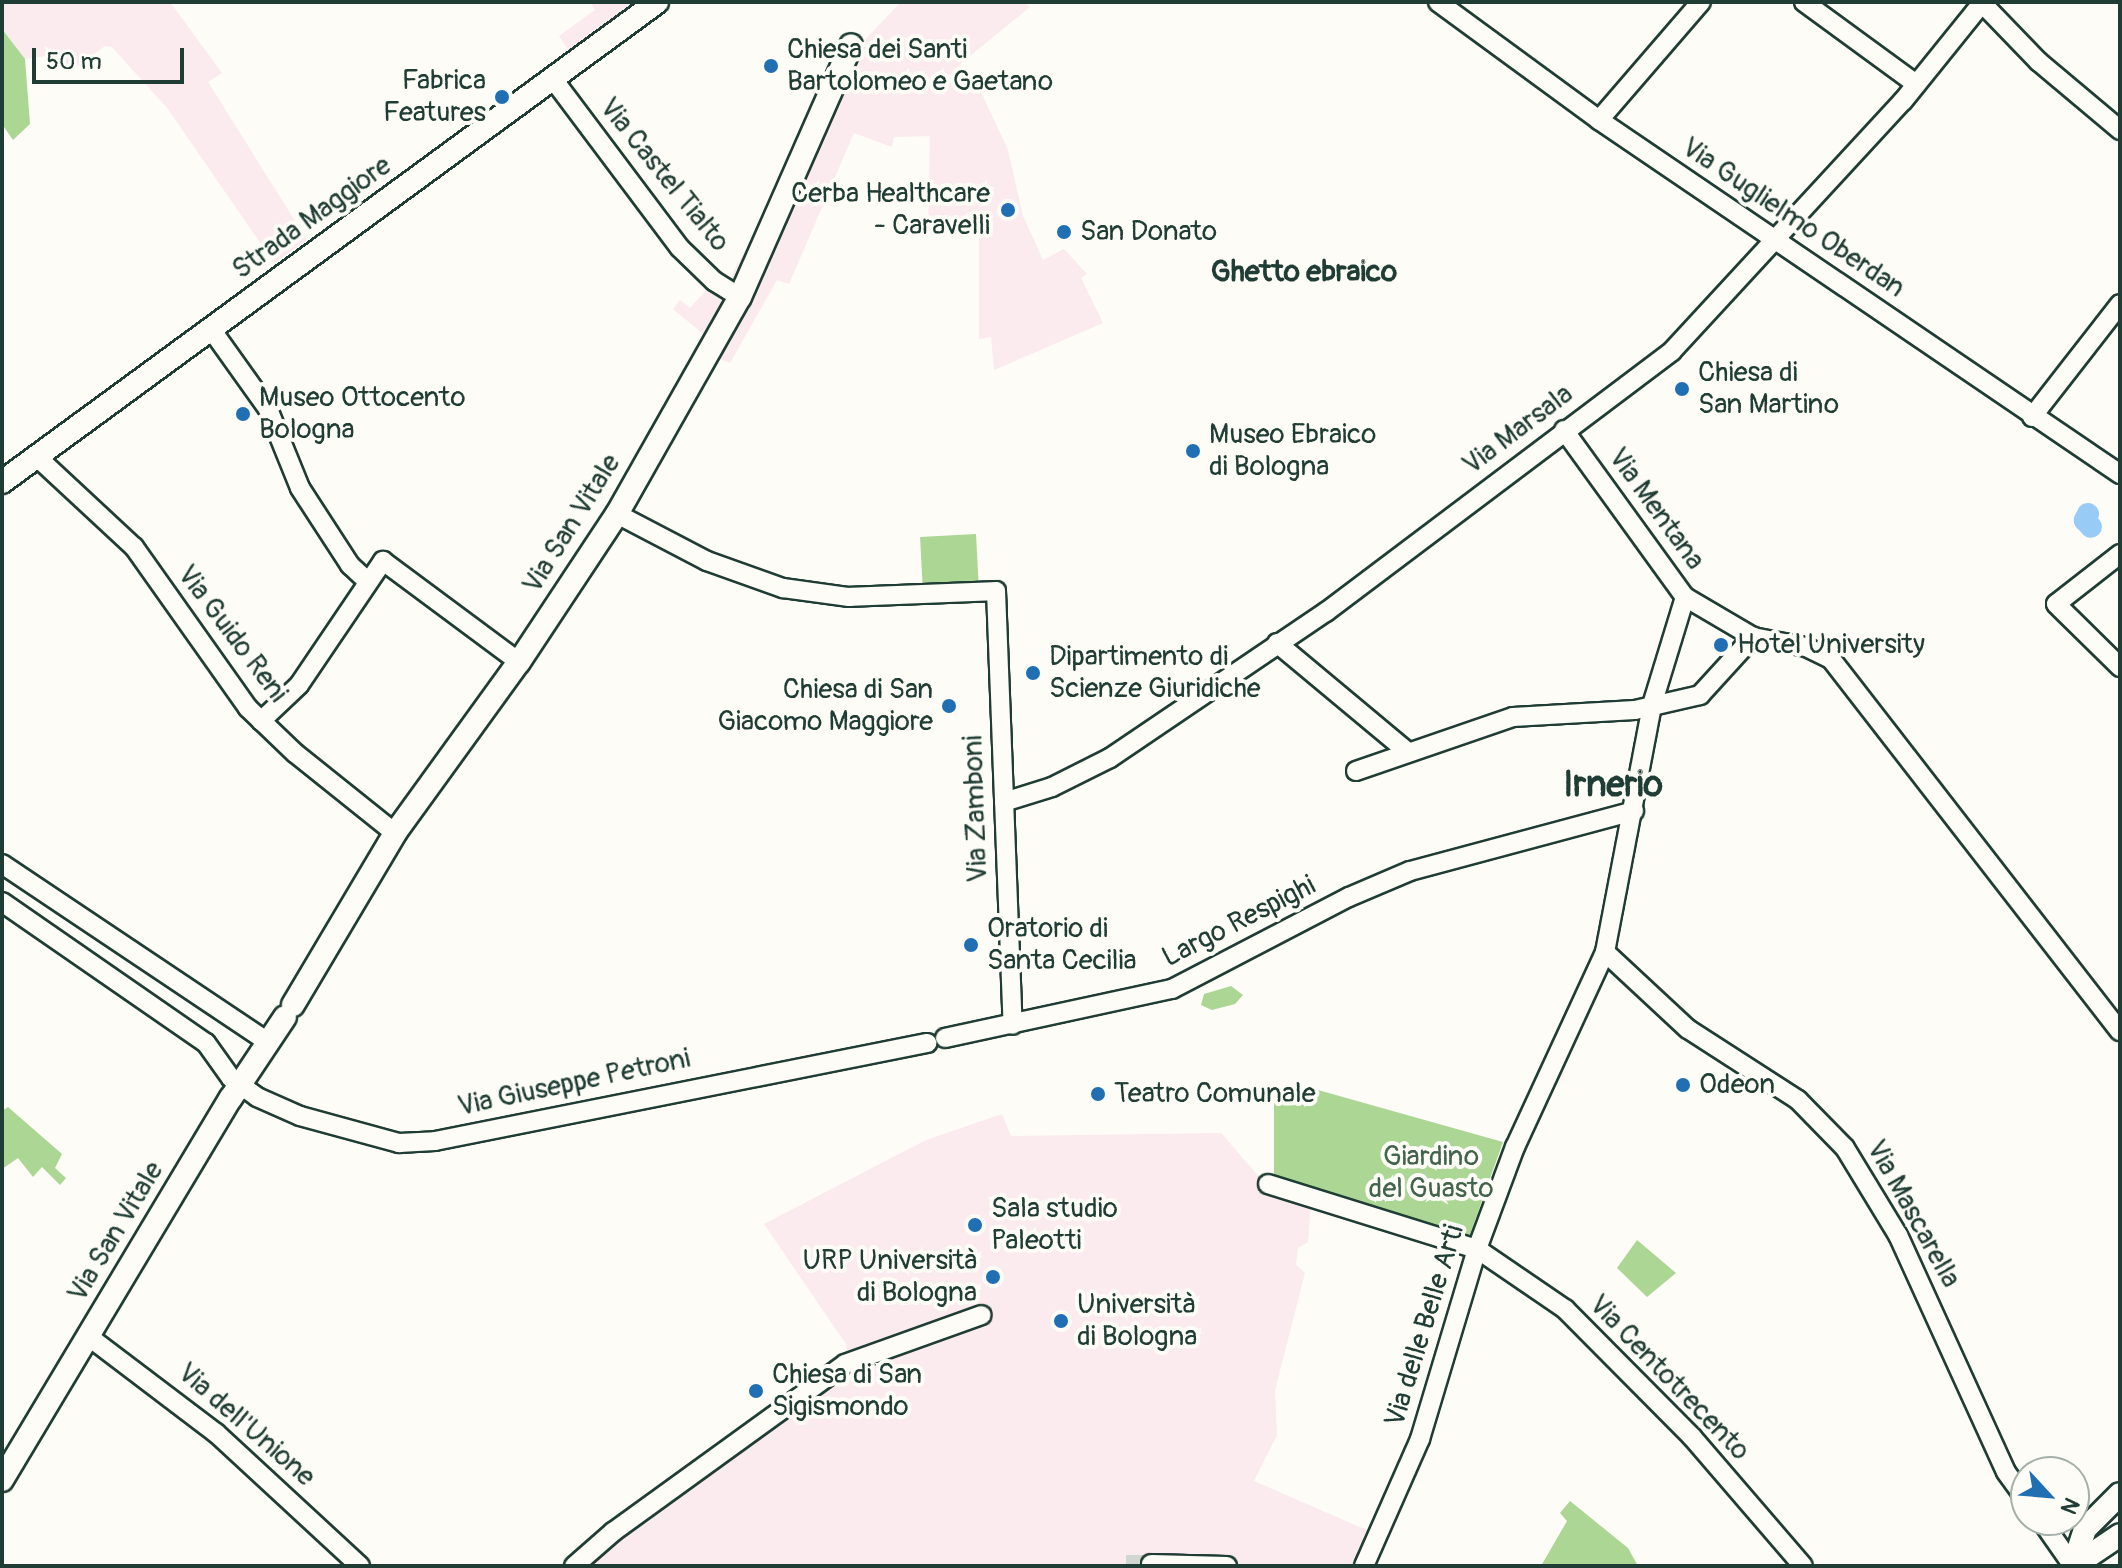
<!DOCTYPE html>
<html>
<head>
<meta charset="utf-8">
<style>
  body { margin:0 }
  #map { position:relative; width:2122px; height:1568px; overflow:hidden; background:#fdfcf7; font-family:Pangolin,sans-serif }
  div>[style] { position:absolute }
  .built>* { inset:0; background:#fbeaee }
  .green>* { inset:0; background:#acd694; transform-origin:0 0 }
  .canal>* { height:22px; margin:-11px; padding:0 11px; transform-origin:11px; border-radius:11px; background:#98ccf6 }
  .minor-tunnel>* { height:18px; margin-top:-9px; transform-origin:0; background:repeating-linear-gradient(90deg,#d1d6d0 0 18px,transparent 0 27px) }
  .roads { filter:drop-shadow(2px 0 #1f3d34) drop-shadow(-2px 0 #1f3d34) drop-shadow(0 2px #1f3d34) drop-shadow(0 -2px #1f3d34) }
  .minor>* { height:18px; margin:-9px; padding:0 9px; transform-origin:9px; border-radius:9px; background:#fdfcf7 }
  .tertiary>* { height:22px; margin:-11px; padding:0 11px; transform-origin:11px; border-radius:11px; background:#fdfcf7 }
  .dots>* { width:22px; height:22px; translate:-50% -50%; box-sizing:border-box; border:4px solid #fdfcf7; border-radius:50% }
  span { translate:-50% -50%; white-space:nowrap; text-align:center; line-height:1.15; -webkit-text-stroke:8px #fdfcf7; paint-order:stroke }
  .poi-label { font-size:28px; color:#1f3d34 }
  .left { translate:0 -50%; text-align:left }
  .right { translate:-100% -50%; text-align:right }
  .street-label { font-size:28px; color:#1f3d34 }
  .park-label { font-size:28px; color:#42634c }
  .neighbourhood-label { font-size:30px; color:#1f3d34; font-weight:700 }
  .district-label { font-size:36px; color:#1f3d34; font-weight:700 }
  .frame { position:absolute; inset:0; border:4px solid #1f3d34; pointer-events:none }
  .north { position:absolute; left:2010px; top:1456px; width:80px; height:80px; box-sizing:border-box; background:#fdfcf7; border:2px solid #a4b0a9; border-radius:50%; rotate:116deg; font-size:22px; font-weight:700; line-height:32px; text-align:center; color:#1f3d34 }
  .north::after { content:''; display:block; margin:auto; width:28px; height:36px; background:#1f6fb2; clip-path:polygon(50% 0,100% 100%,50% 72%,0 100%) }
  .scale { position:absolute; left:32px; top:48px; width:152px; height:36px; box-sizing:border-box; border:4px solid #1f3d34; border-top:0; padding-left:10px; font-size:24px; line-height:28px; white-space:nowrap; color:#1f3d34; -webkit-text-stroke:6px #fdfcf7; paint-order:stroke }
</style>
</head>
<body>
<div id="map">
  <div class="built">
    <i style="clip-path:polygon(2px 2px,170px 2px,222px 73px,208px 82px,307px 240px,274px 263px,168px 109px,112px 47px,105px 46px,71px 71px,65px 63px,57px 69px,45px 56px,25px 59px,2px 29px)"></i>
    <i style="clip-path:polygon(590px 2px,669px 2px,579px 66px,559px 36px,595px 10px)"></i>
    <i style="clip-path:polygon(901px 2px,1025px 2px,1030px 7px,960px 64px,965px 77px,972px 73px,1008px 150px,1023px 216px,1043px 260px,1064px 249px,1087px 274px,1081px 278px,1103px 323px,994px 370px,991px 337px,979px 339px,979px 232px,928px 230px,930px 136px,894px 137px,892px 147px,854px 133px,789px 284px,777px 280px,730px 363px,715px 357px,707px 337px,673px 309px,680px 300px,690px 308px,711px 285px,727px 285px,779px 185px,842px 41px,857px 48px)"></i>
    <i style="clip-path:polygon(1002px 1114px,1011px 1136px,1221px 1133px,1260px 1178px,1311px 1202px,1308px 1242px,1298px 1248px,1296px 1265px,1305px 1273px,1275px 1390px,1277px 1435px,1254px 1481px,1369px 1531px,1376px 1551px,1368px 1566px,574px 1566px,848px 1363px,846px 1344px,764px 1224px,926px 1140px)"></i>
  </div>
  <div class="green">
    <i style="clip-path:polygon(2px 29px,25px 59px,30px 124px,13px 140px,2px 124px)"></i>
    <i style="left:976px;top:534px;width:51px;height:56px;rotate:87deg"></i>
    <i style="clip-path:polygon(1231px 986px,1243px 995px,1235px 1004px,1212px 1010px,1201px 1005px,1204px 994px)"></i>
    <i style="clip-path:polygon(1318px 1090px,1503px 1142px,1468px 1240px,1274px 1178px,1274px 1095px)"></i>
    <i style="clip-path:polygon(8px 1107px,62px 1154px,55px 1168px,66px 1178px,60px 1185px,42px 1167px,33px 1177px,18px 1158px,2px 1169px,2px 1111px)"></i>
    <i style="clip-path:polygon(1637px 1240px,1676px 1273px,1647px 1297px,1617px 1268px)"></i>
    <i style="clip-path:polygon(1570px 1501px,1628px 1548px,1638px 1566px,1541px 1566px,1567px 1521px,1560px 1513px)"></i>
  </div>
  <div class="canal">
    <i style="left:2088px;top:514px;width:7px;rotate:117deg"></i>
    <i style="left:2085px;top:520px;width:9px;rotate:49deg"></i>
  </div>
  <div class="minor-tunnel">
    <i style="left:1126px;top:1564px;width:25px"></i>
  </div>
  <div class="roads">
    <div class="minor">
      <i style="left:1438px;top:2px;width:200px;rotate:36.2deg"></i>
      <i style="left:1599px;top:120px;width:630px;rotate:34.19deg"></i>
      <i style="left:1804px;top:2px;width:139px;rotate:36.2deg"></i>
      <i style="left:1982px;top:3px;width:82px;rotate:46deg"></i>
      <i style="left:2039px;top:62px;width:106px;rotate:40deg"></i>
      <i style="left:553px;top:79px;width:211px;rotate:53.1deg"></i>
      <i style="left:680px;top:248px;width:47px;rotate:44.1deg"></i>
      <i style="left:714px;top:281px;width:31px;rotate:32deg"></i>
      <i style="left:1599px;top:120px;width:156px;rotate:-49.2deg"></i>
      <i style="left:211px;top:329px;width:98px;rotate:54.5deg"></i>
      <i style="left:268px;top:409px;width:85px;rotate:67.9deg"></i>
      <i style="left:300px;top:488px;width:92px;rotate:57deg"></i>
      <i style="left:350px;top:565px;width:23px;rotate:43deg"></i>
      <i style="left:2032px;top:417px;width:143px;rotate:-52.1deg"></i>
      <i style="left:1564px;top:430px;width:206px;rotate:54.1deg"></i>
      <i style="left:1685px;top:597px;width:79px;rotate:30.5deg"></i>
      <i style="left:1753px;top:637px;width:54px;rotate:10.7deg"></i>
      <i style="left:1806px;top:647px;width:28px;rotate:26deg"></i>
      <i style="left:1831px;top:659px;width:471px;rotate:52.2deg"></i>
      <i style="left:37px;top:457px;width:132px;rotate:42.9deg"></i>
      <i style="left:134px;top:547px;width:197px;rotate:54.7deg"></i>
      <i style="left:248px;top:708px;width:65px;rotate:43.8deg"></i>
      <i style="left:295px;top:753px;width:128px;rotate:38.7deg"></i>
      <i style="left:617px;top:514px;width:102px;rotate:27.6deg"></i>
      <i style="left:707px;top:561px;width:81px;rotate:19.6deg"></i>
      <i style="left:783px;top:588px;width:67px;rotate:7.8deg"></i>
      <i style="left:849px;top:597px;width:147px;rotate:-2.3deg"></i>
      <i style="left:996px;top:591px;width:434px;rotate:87.8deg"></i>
      <i style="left:2120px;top:554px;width:81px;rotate:142deg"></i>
      <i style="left:2056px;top:604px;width:90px;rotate:44.5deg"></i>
      <i style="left:1277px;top:643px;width:170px;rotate:39.8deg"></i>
      <i style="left:261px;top:721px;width:52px;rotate:-43.5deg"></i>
      <i style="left:299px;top:685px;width:150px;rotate:-55.9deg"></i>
      <i style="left:383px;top:561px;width:169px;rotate:36.6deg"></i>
      <i style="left:1356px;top:771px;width:166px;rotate:-19deg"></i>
      <i style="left:1513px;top:717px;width:122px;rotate:-3.3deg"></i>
      <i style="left:1635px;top:710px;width:67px;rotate:-13deg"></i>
      <i style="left:1700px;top:695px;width:79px;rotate:-47.6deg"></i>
      <i style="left:1004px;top:802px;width:50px;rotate:-17.4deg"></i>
      <i style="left:1052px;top:787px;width:65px;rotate:-26.6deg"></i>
      <i style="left:1110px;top:758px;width:261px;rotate:-34.1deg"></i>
      <i style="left:1326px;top:612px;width:433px;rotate:-37deg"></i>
      <i style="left:1672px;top:351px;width:340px;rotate:-47.3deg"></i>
      <i style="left:1903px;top:101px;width:127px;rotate:-51.1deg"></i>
      <i style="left:2px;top:864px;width:320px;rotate:33.8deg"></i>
      <i style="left:2px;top:902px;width:248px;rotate:34.7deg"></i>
      <i style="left:206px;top:1043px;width:43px;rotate:54.5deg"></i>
      <i style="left:231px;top:1078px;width:32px;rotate:36deg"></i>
      <i style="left:257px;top:1097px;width:47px;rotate:23.8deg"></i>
      <i style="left:300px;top:1116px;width:103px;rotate:15.3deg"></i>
      <i style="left:399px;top:1143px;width:36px;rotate:-3deg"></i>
      <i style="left:435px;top:1141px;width:502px;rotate:-11.27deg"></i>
      <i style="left:1605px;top:952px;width:113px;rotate:42.9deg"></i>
      <i style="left:1688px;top:1029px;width:131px;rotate:32.8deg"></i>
      <i style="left:1798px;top:1100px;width:67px;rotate:45.6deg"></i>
      <i style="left:1845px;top:1148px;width:102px;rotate:58.7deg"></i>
      <i style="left:1898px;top:1235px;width:260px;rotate:65.5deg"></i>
      <i style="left:2006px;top:1472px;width:34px;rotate:54deg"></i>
      <i style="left:945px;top:1038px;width:232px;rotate:-12.2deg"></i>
      <i style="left:1172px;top:989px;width:199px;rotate:-27.5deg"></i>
      <i style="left:1349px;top:897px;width:66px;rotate:-23.1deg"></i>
      <i style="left:1410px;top:871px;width:232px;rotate:-15deg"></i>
      <i style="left:1268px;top:1184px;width:219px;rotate:17.3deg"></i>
      <i style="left:1477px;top:1249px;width:107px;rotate:34.3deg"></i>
      <i style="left:1565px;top:1309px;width:180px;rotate:45.2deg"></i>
      <i style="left:1692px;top:1437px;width:170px;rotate:49.3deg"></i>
      <i style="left:88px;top:1336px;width:161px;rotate:37.2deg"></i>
      <i style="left:216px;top:1433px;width:196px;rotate:42.7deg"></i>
      <i style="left:2041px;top:1520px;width:56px;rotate:55.2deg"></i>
      <i style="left:1151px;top:1564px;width:76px;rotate:1.5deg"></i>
      <i style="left:574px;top:1566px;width:52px;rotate:-41.1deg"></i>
      <i style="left:613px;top:1532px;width:286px;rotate:-35.9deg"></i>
      <i style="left:845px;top:1364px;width:145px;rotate:-19.7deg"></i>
      <i style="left:1364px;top:1566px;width:139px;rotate:-66.2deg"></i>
      <i style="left:1420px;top:1439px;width:198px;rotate:-73.3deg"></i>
      <i style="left:1477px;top:1249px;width:109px;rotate:-69.6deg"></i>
      <i style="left:1515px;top:1147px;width:215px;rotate:-65.2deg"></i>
      <i style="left:1605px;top:952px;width:251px;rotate:-79.2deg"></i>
      <i style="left:1652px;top:705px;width:113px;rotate:-73deg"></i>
    </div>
    <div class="tertiary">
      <i style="left:2px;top:482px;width:812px;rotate:-36.23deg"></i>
      <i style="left:293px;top:1005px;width:200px;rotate:-59.3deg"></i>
      <i style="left:395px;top:833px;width:211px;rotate:-54.1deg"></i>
      <i style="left:519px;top:662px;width:178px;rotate:-56.5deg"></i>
      <i style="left:617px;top:514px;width:249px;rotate:-60.5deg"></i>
      <i style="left:740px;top:297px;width:275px;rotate:-66.2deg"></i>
      <i style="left:2px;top:1480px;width:445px;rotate:-59.1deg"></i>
      <i style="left:231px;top:1098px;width:97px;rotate:-56.3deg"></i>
      <i style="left:2073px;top:1566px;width:39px;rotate:-72deg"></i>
      <i style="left:2085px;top:1529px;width:49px;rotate:-45deg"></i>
      <i style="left:2074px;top:1566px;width:55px;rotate:-34deg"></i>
    </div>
  </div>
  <div class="dots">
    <i style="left:771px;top:66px;background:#1f6fb2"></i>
    <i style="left:502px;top:97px;background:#1f6fb2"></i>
    <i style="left:1008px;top:210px;background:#1f6fb2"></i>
    <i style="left:1064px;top:232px;background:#1f6fb2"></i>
    <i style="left:1682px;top:389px;background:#1f6fb2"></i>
    <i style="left:243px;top:414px;background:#1f6fb2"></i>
    <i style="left:1193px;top:451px;background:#1f6fb2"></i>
    <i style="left:1721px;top:645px;background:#1f6fb2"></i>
    <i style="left:1033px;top:673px;background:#1f6fb2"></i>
    <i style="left:949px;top:706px;background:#1f6fb2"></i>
    <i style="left:971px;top:945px;background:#1f6fb2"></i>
    <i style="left:1683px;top:1085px;background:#1f6fb2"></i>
    <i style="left:1098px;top:1094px;background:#1f6fb2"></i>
    <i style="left:975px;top:1225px;background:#1f6fb2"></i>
    <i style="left:993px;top:1277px;background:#1f6fb2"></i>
    <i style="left:1061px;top:1321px;background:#1f6fb2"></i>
    <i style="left:756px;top:1391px;background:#1f6fb2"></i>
  </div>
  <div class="poi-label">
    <span class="left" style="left:787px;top:66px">Chiesa dei Santi<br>Bartolomeo e Gaetano</span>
    <span class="right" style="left:486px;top:97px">Fabrica<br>Features</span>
    <span class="right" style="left:990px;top:210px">Cerba Healthcare<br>- Caravelli</span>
    <span class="left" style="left:1080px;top:232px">San Donato</span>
    <span class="left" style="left:1698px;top:389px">Chiesa di<br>San Martino</span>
    <span class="left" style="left:259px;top:414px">Museo Ottocento<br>Bologna</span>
    <span class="left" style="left:1209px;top:451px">Museo Ebraico<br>di Bologna</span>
    <span class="left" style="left:1737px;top:645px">Hotel University</span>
    <span class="left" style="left:1049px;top:673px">Dipartimento di<br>Scienze Giuridiche</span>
    <span class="right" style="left:933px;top:706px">Chiesa di San<br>Giacomo Maggiore</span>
    <span class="left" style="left:987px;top:945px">Oratorio di<br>Santa Cecilia</span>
    <span class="left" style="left:1699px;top:1085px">Odeon</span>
    <span class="left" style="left:1114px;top:1094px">Teatro Comunale</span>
    <span class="left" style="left:991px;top:1225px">Sala studio<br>Paleotti</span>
    <span class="right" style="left:977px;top:1277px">URP Università<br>di Bologna</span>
    <span class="left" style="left:1077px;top:1321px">Università<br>di Bologna</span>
    <span class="left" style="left:772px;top:1391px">Chiesa di San<br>Sigismondo</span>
  </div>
  <div class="street-label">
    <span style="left:664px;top:175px;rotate:51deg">Via Castel Tialto</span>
    <span style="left:312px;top:218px;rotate:-36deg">Strada Maggiore</span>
    <span style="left:1793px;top:218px;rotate:34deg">Via Guglielmo Oberdan</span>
    <span style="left:1518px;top:430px;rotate:-37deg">Via Marsala</span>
    <span style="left:1656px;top:509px;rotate:54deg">Via Mentana</span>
    <span style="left:572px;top:524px;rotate:-58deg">Via San Vitale</span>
    <span style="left:232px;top:634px;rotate:53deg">Via Guido Reni</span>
    <span style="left:976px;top:809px;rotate:-92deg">Via Zamboni</span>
    <span style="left:1239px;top:922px;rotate:-27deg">Largo Respighi</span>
    <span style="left:574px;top:1083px;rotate:-12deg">Via Giuseppe Petroni</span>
    <span style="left:1913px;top:1214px;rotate:61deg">Via Mascarella</span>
    <span style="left:116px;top:1232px;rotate:-59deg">Via San Vitale</span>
    <span style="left:1425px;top:1326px;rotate:-73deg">Via delle Belle Arti</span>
    <span style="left:1669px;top:1378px;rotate:46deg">Via Centotrecento</span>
    <span style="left:246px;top:1425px;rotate:41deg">Via dell'Unione</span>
  </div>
  <div class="park-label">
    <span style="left:1431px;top:1173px">Giardino<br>del Guasto</span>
  </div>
  <div class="neighbourhood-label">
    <span style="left:1304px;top:272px">Ghetto ebraico</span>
  </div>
  <div class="district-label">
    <span style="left:1613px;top:785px">Irnerio</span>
  </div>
  <div class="frame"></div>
  <div class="north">N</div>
  <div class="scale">50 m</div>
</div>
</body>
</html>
